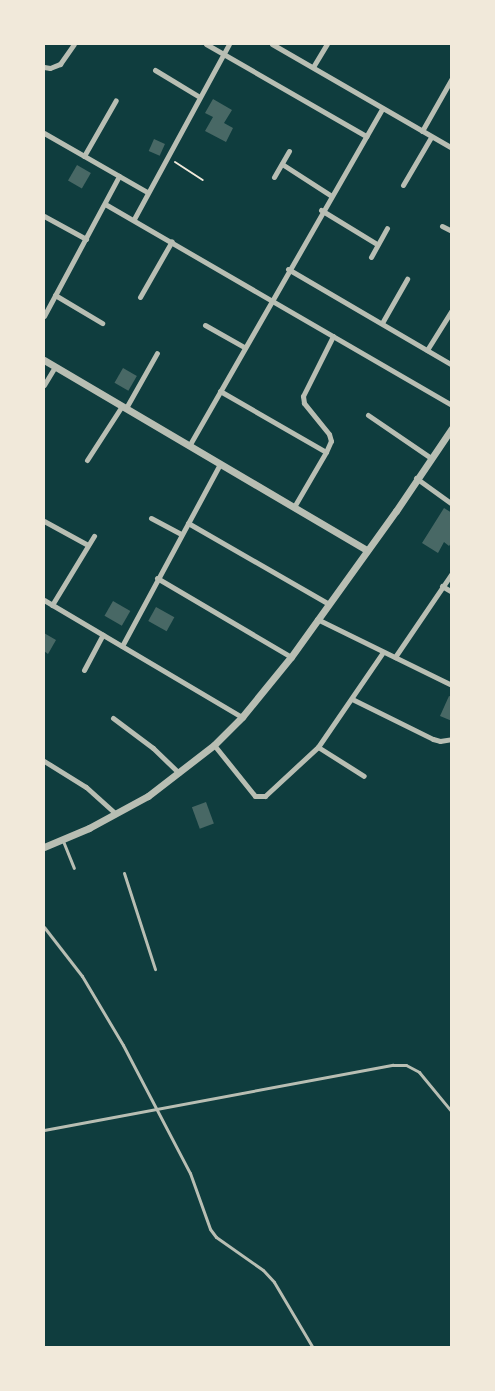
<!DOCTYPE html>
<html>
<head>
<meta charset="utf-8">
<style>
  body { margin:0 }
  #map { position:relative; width:495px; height:1391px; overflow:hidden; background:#0f3d3e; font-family:Signika,sans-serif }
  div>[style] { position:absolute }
  .building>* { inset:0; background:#486865; transform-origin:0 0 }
  .path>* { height:2px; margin:-1px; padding:0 1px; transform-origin:1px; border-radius:1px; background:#f1e9da }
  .service>* { height:3px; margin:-1.5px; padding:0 1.5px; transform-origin:1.5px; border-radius:1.5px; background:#b8beb3 }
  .minor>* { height:5px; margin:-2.5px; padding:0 2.5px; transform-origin:2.5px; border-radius:2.5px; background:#b8beb3 }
  .tertiary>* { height:7px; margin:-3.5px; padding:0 3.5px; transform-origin:3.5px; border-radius:3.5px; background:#b8beb3 }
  span { translate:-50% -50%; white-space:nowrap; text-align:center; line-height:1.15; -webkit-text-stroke:5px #f1e9da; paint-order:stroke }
  .frame { position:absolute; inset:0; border:45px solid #f1e9da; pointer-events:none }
</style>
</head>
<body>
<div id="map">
  <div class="building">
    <i style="clip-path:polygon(213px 99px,232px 110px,224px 123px,233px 128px,226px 142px,205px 131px,213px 117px,205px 113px)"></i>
    <i style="left:154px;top:139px;width:12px;height:13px;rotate:24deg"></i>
    <i style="left:77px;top:165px;width:16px;height:18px;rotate:30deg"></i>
    <i style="left:123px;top:368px;width:16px;height:17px;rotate:30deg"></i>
    <i style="clip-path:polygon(444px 508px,452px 513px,452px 542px,449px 546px,444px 542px,438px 553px,422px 543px)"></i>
    <i style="left:113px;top:601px;width:20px;height:17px;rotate:30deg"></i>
    <i style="left:156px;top:607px;width:21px;height:16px;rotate:29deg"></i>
    <i style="clip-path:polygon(44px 633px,56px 640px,48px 654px,44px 651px)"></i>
    <i style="clip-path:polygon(449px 696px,452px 697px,452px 721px,440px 716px)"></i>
    <i style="left:206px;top:802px;width:23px;height:15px;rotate:70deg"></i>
  </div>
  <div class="path">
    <i style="left:175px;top:162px;width:33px;rotate:33deg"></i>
  </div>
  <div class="service">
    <i style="left:63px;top:841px;width:29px;rotate:68deg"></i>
    <i style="left:124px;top:873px;width:101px;rotate:72.1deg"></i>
    <i style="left:44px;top:927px;width:62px;rotate:52.2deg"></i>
    <i style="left:82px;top:976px;width:80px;rotate:59.3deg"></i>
    <i style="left:123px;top:1045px;width:144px;rotate:62.4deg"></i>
    <i style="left:190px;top:1173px;width:59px;rotate:70.3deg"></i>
    <i style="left:210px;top:1229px;width:10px;rotate:53deg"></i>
    <i style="left:216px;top:1237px;width:57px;rotate:35.1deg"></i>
    <i style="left:263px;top:1270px;width:16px;rotate:47deg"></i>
    <i style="left:274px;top:1282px;width:77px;rotate:59.4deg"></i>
    <i style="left:44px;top:1130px;width:355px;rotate:-10.6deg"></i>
    <i style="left:393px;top:1065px;width:13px"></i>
    <i style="left:406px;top:1065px;width:15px;rotate:28deg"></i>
    <i style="left:419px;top:1072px;width:52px;rotate:50.5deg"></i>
  </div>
  <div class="minor">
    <i style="left:206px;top:44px;width:185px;rotate:29.9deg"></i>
    <i style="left:272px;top:44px;width:208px;rotate:30deg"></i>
    <i style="left:44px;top:67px;width:6px;rotate:9deg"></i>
    <i style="left:50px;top:68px;width:11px;rotate:-22deg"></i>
    <i style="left:60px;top:64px;width:24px;rotate:-55deg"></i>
    <i style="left:313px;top:67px;width:27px;rotate:-59deg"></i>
    <i style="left:155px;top:70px;width:50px;rotate:31.2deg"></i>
    <i style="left:422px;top:131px;width:61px;rotate:-60.5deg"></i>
    <i style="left:44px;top:133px;width:119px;rotate:29.8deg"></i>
    <i style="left:84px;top:156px;width:64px;rotate:-60.3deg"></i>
    <i style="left:282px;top:164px;width:57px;rotate:32.9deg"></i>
    <i style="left:274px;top:177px;width:30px;rotate:-60deg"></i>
    <i style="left:403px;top:185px;width:56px;rotate:-59.7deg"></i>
    <i style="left:105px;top:204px;width:401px;rotate:30.1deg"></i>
    <i style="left:321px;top:210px;width:66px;rotate:31.3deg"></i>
    <i style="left:44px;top:216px;width:48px;rotate:28.7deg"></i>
    <i style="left:134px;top:219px;width:199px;rotate:-61.5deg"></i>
    <i style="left:442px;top:226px;width:11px;rotate:27deg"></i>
    <i style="left:371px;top:257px;width:33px;rotate:-61deg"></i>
    <i style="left:288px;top:269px;width:190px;rotate:30.3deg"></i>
    <i style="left:55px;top:295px;width:55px;rotate:30.8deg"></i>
    <i style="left:140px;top:297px;width:64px;rotate:-60.3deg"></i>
    <i style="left:44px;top:316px;width:159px;rotate:-61.8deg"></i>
    <i style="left:382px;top:323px;width:51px;rotate:-60.4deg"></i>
    <i style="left:205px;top:325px;width:45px;rotate:29.4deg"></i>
    <i style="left:427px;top:350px;width:47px;rotate:-58deg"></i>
    <i style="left:44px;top:385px;width:21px;rotate:-59deg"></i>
    <i style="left:220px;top:391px;width:122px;rotate:29.9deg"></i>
    <i style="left:326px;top:452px;width:64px;rotate:120.2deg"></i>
    <i style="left:126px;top:408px;width:63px;rotate:-60.6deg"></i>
    <i style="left:368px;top:415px;width:76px;rotate:34.3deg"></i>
    <i style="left:189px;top:446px;width:388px;rotate:-60.2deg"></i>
    <i style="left:326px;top:452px;width:12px;rotate:-66deg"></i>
    <i style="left:331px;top:441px;width:7px;rotate:-106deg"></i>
    <i style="left:329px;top:434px;width:40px;rotate:-129deg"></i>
    <i style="left:304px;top:403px;width:7px;rotate:-98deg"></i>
    <i style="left:303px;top:396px;width:67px;rotate:-63.4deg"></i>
    <i style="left:87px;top:460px;width:64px;rotate:-57.1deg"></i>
    <i style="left:416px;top:478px;width:44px;rotate:35.8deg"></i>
    <i style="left:151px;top:518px;width:34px;rotate:28deg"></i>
    <i style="left:44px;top:521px;width:50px;rotate:28.6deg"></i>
    <i style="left:188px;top:523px;width:160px;rotate:29.9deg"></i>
    <i style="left:157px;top:578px;width:156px;rotate:30.5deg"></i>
    <i style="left:442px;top:586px;width:12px;rotate:31deg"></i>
    <i style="left:44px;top:600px;width:230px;rotate:30.6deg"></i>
    <i style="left:52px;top:605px;width:81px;rotate:-58.7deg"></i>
    <i style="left:317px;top:619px;width:150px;rotate:26.1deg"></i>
    <i style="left:122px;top:646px;width:207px;rotate:-61.7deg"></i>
    <i style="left:395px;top:657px;width:102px;rotate:-55.8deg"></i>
    <i style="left:84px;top:670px;width:40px;rotate:-62deg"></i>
    <i style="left:352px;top:699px;width:90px;rotate:26.3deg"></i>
    <i style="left:433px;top:739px;width:7px;rotate:16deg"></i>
    <i style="left:440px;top:741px;width:12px;rotate:-9deg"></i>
    <i style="left:113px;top:718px;width:50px;rotate:36.9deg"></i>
    <i style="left:153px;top:748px;width:36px;rotate:44deg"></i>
    <i style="left:214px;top:745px;width:65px;rotate:51.2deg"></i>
    <i style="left:255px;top:796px;width:10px"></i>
    <i style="left:265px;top:796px;width:72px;rotate:-42.8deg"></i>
    <i style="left:318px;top:747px;width:115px;rotate:-55.6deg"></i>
    <i style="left:318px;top:747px;width:54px;rotate:32.2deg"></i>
    <i style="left:44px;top:761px;width:49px;rotate:31.8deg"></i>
    <i style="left:86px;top:787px;width:40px;rotate:42deg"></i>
  </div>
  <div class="tertiary">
    <i style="left:44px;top:360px;width:374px;rotate:30.5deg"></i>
    <i style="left:44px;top:847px;width:49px;rotate:-22.9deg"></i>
    <i style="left:89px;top:828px;width:67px;rotate:-28.5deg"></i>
    <i style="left:148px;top:796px;width:83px;rotate:-37.7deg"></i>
    <i style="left:214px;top:745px;width:40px;rotate:-45deg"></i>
    <i style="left:242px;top:717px;width:77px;rotate:-50.8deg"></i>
    <i style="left:291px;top:657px;width:180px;rotate:-54.3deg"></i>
    <i style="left:396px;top:511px;width:100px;rotate:-56deg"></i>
  </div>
  <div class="frame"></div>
</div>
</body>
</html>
